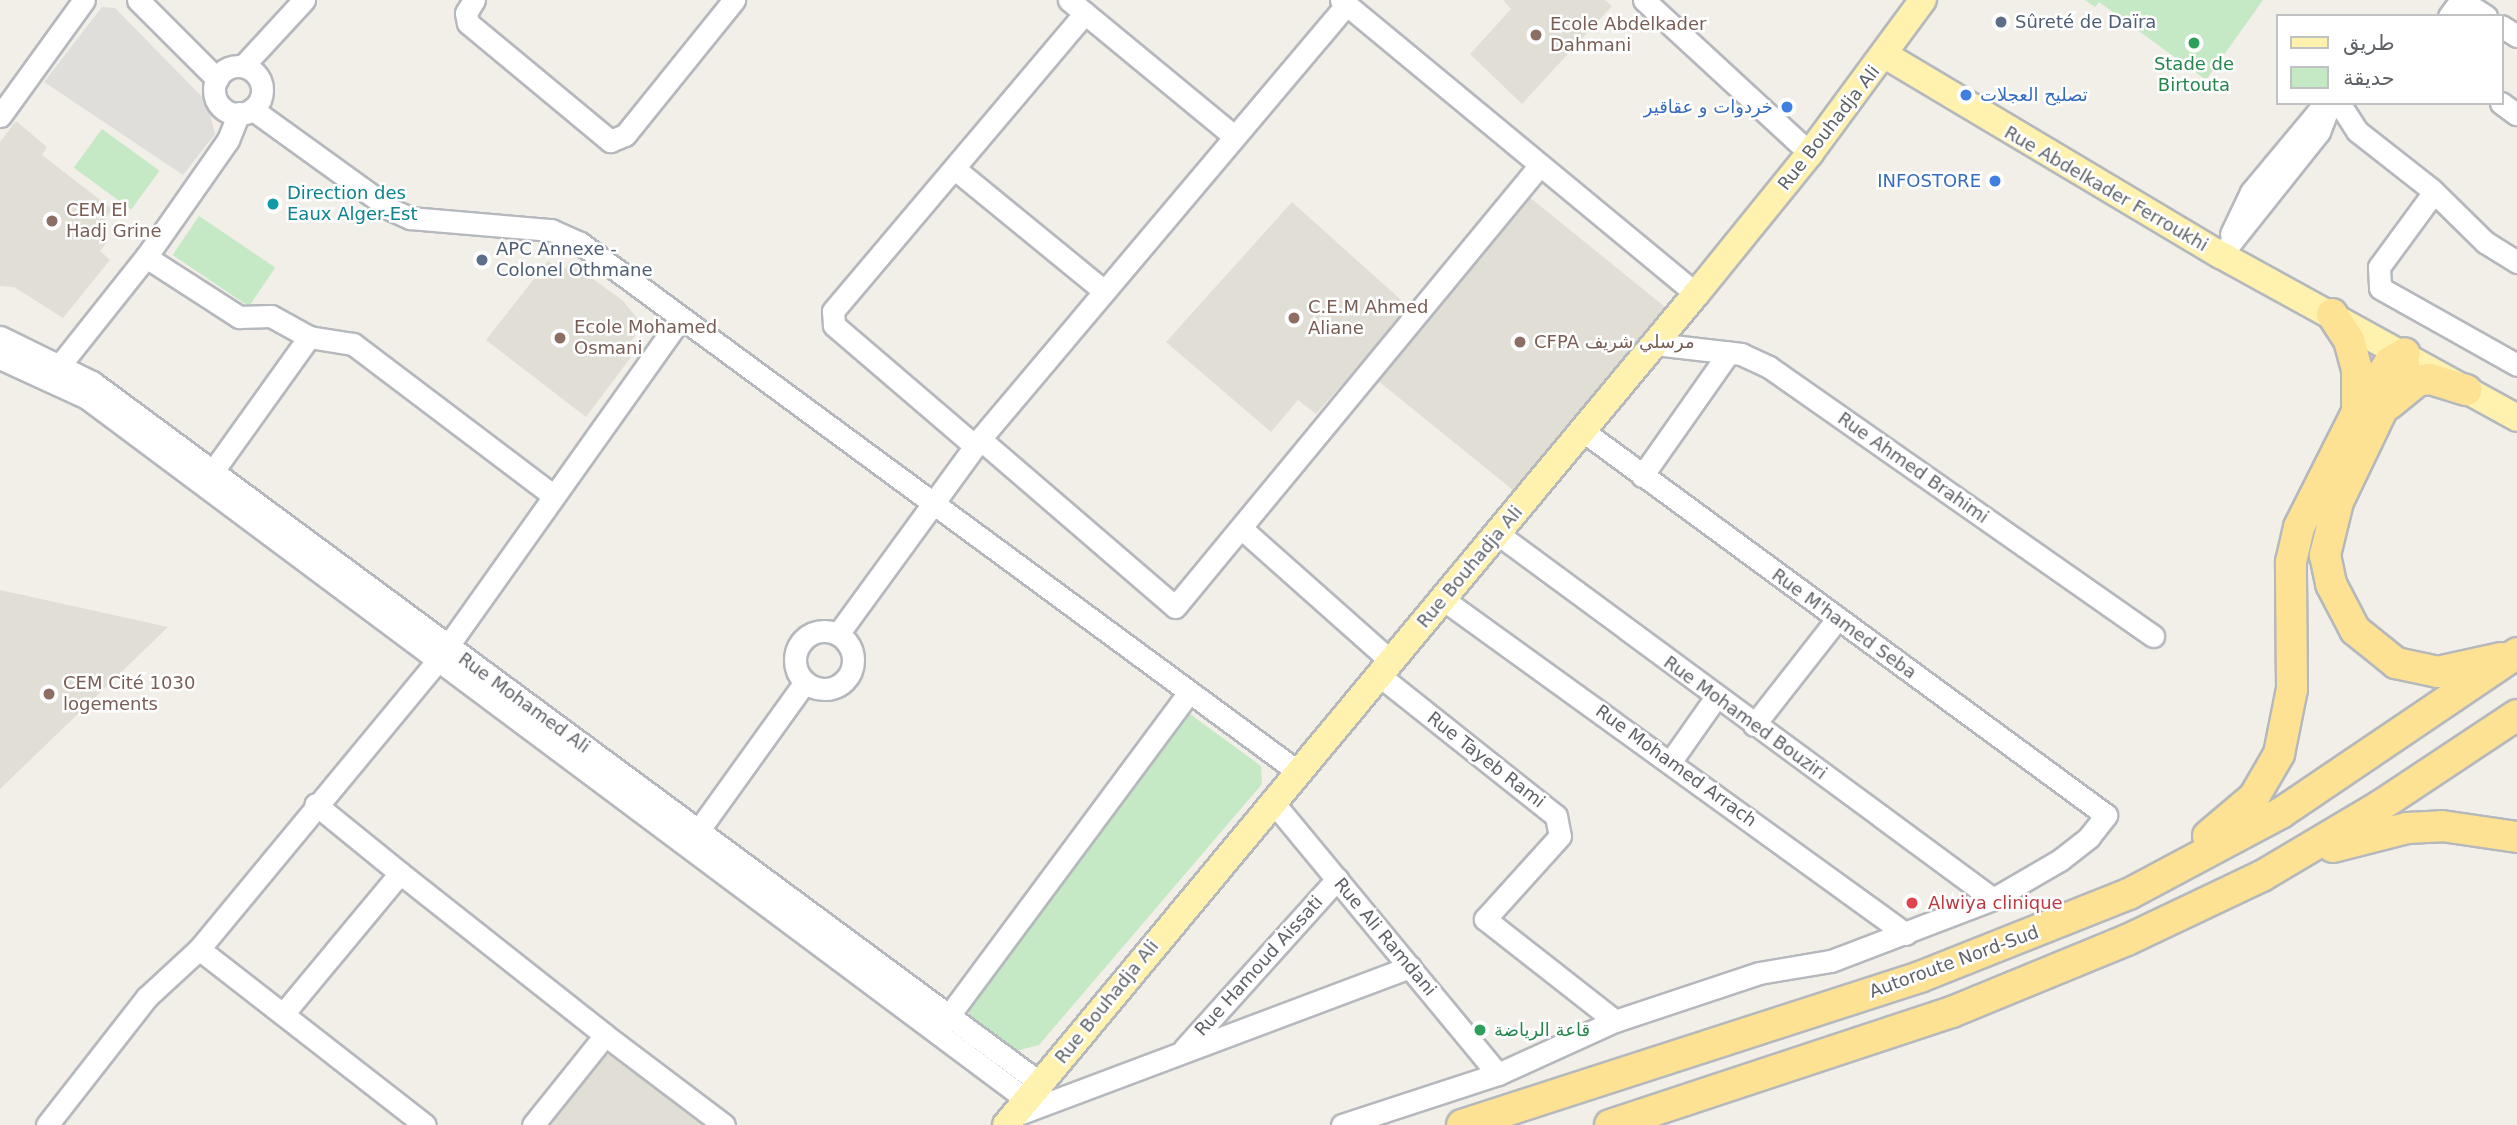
<!DOCTYPE html>
<html>
<head>
<meta charset="utf-8">
<style>
  body { margin:0 }
  #map { position:relative; width:2517px; height:1125px; overflow:hidden; background:#f1efe8; font-family:"DejaVu Sans",Cairo,sans-serif }
  div>[style] { position:absolute }
  .industrial>* { inset:0; background:#e0deda }
  .education>* { inset:0; background:#e1ded6; transform-origin:0 0 }
  .green>* { inset:0; background:#c5e8c5; transform-origin:0 0 }
  .roads { filter:drop-shadow(2px 0 #b5b8bc) drop-shadow(-2px 0 #b5b8bc) drop-shadow(0 2px #b5b8bc) drop-shadow(0 -2px #b5b8bc) }
  .minor>* { height:21px; margin:-10.5px; padding:0 10.5px; transform-origin:10.5px; border-radius:10.5px; background:#fff }
  .minor>.ring { margin:-10.5px; padding:0; box-sizing:content-box; background:none; border:21px solid #fff; border-radius:50% }
  .major>* { height:26px; margin:-13px; padding:0 13px; transform-origin:13px; border-radius:13px; background:#fff2af }
  .highway>* { height:30px; margin:-15px; padding:0 15px; transform-origin:15px; border-radius:15px; background:#fde293 }
  .dots>* { width:19px; height:19px; translate:-50% -50%; box-sizing:border-box; border:4px solid #fff; border-radius:50% }
  span { translate:-50% -50%; white-space:nowrap; text-align:center; line-height:1.15; -webkit-text-stroke:5px #fff; paint-order:stroke }
  .service-label { font-size:18px; color:#4e5e75 }
  .left { translate:0 -50%; text-align:left }
  .education-label { font-size:18px; color:#785e54 }
  .leisure-label { font-size:18px; color:#27864d }
  .shop-label { font-size:18px; color:#366cbe }
  .right { translate:-100% -50%; text-align:right }
  .street-label { font-size:18px; color:#5f6368 }
  .culture-label { font-size:18px; color:#0d838f }
  .health-label { font-size:18px; color:#be3a42 }
  .legend { position:absolute; left:2276px; top:14px; width:228px; height:91px; box-sizing:border-box; background:#fff; border:2px solid #bfc1c3; margin:0; padding:9px 12px; list-style:none; font-size:21px; color:#5f6368 }
  .legend li { display:flex; align-items:center; gap:14px; height:35px }
  .legend b { width:35px; border:2px solid #bfc1c3 }
</style>
</head>
<body>
<div id="map">
  <div class="industrial">
    <i style="clip-path:polygon(102px 7px,115px 8px,207px 102px,215px 134px,183px 175px,44px 82px)"></i>
  </div>
  <div class="education">
    <i style="clip-path:polygon(1503px 0,1605px 0,1612px 6px,1522px 104px,1470px 54px,1511px 9px)"></i>
    <i style="clip-path:polygon(16px 121px,47px 147px,42px 155px,112px 209px,95px 233px,107px 242px,100px 251px,110px 260px,63px 318px,14px 287px,0 286px,0 142px)"></i>
    <i style="left:1528px;top:196px;width:176px;height:238px;rotate:39deg"></i>
    <i style="clip-path:polygon(1292px 202px,1410px 308px,1316px 414px,1298px 400px,1271px 432px,1166px 342px)"></i>
    <i style="clip-path:polygon(548px 261px,563px 271px,570px 262px,623px 301px,637px 318px,635px 336px,622px 351px,631px 357px,586px 417px,486px 340px)"></i>
    <i style="clip-path:polygon(0 590px,168px 627px,0 789px)"></i>
    <i style="clip-path:polygon(614px 1053px,710px 1125px,549px 1125px,604px 1056px)"></i>
  </div>
  <div class="green">
    <i style="clip-path:polygon(2085px 0,2263px 0,2206px 80px,2099px 2px,2095px 7px)"></i>
    <i style="left:102px;top:129px;width:71px;height:48px;rotate:36deg"></i>
    <i style="left:199px;top:216px;width:92px;height:47px;rotate:34deg"></i>
    <i style="clip-path:polygon(1190px 714px,1261px 766px,1262px 784px,1039px 1045px,1012px 1052px,972px 1021px,968px 1011px)"></i>
  </div>
  <div class="roads">
    <div class="minor">
      <i style="left:138px;top:0;width:112px;rotate:45deg"></i>
      <i style="left:474px;top:0;width:15px;rotate:122deg"></i>
      <i style="left:466px;top:13px;width:10px;rotate:79deg"></i>
      <i style="left:468px;top:23px;width:185px;rotate:39.7deg"></i>
      <i style="left:610px;top:141px;width:16px;rotate:-22deg"></i>
      <i style="left:625px;top:135px;width:174px;rotate:-51.1deg"></i>
      <i style="left:1069px;top:0;width:214px;rotate:39.5deg"></i>
      <i style="left:1341px;top:0;width:461px;rotate:39.6deg"></i>
      <i style="left:1644px;top:0;width:226px;rotate:42.7deg"></i>
      <i style="left:2449px;top:16px;width:20px;rotate:-53deg"></i>
      <i style="left:2461px;top:0;width:30px;rotate:33deg"></i>
      <i style="left:2501px;top:26px;width:19px;rotate:32deg"></i>
      <i style="left:243px;top:66px;width:90px;rotate:-47.3deg"></i>
      <i class="ring" style="left:214px;top:66px;width:27px;height:27px"></i>
      <i style="left:2339px;top:103px;width:33px;rotate:57deg"></i>
      <i style="left:2357px;top:131px;width:94px;rotate:38.1deg"></i>
      <i style="left:2431px;top:189px;width:76px;rotate:44.5deg"></i>
      <i style="left:2485px;top:242px;width:38px;rotate:32deg"></i>
      <i style="left:2501px;top:103px;width:19px;rotate:36deg"></i>
      <i style="left:252px;top:109px;width:173px;rotate:35.8deg"></i>
      <i style="left:392px;top:210px;width:20px;rotate:24deg"></i>
      <i style="left:410px;top:218px;width:142px;rotate:4.9deg"></i>
      <i style="left:551px;top:230px;width:32px;rotate:24deg"></i>
      <i style="left:580px;top:243px;width:890px;rotate:36.37deg"></i>
      <i style="left:0;top:116px;width:143px;rotate:-54.1deg"></i>
      <i style="left:955px;top:169px;width:193px;rotate:39.3deg"></i>
      <i style="left:2434px;top:192px;width:93px;rotate:126.3deg"></i>
      <i style="left:2379px;top:267px;width:21px;rotate:87deg"></i>
      <i style="left:2380px;top:288px;width:157px;rotate:29.3deg"></i>
      <i style="left:2231px;top:234px;width:47px;rotate:-64.5deg"></i>
      <i style="left:2251px;top:192px;width:109px;rotate:-50.2deg"></i>
      <i style="left:2221px;top:255px;width:157px;rotate:-51.5deg"></i>
      <i style="left:2319px;top:132px;width:31px;rotate:-69deg"></i>
      <i style="left:146px;top:257px;width:111px;rotate:32.8deg"></i>
      <i style="left:239px;top:317px;width:32px;rotate:-2deg"></i>
      <i style="left:271px;top:316px;width:43px;rotate:28.9deg"></i>
      <i style="left:309px;top:337px;width:45px;rotate:9deg"></i>
      <i style="left:353px;top:344px;width:252px;rotate:37.1deg"></i>
      <i style="left:0;top:337px;width:102px;rotate:26.1deg"></i>
      <i style="left:92px;top:382px;width:1179px;rotate:36.48deg"></i>
      <i style="left:1655px;top:344px;width:87px;rotate:6.6deg"></i>
      <i style="left:1741px;top:354px;width:31px;rotate:25deg"></i>
      <i style="left:1769px;top:367px;width:469px;rotate:35deg"></i>
      <i style="left:0;top:358px;width:96px;rotate:24.7deg"></i>
      <i style="left:87px;top:398px;width:1173px;rotate:36.75deg"></i>
      <i style="left:52px;top:375px;width:151px;rotate:-51.5deg"></i>
      <i style="left:146px;top:257px;width:143px;rotate:-55deg"></i>
      <i style="left:228px;top:140px;width:29px;rotate:-68deg"></i>
      <i style="left:980px;top:439px;width:257px;rotate:40.7deg"></i>
      <i style="left:1175px;top:607px;width:573px;rotate:-50.45deg"></i>
      <i style="left:975px;top:446px;width:186px;rotate:-139.4deg"></i>
      <i style="left:834px;top:325px;width:14px;rotate:-94deg"></i>
      <i style="left:833px;top:311px;width:390px;rotate:-49.8deg"></i>
      <i style="left:213px;top:471px;width:165px;rotate:-54.4deg"></i>
      <i style="left:1642px;top:476px;width:151px;rotate:-54.9deg"></i>
      <i style="left:1241px;top:528px;width:200px;rotate:41.6deg"></i>
      <i style="left:1498px;top:534px;width:615px;rotate:36.4deg"></i>
      <i style="left:1444px;top:600px;width:570px;rotate:35.86deg"></i>
      <i class="ring" style="left:795px;top:631px;width:37px;height:37px"></i>
      <i style="left:838px;top:634px;width:241px;rotate:-53.9deg"></i>
      <i style="left:980px;top:439px;width:569px;rotate:-49.85deg"></i>
      <i style="left:1380px;top:676px;width:225px;rotate:38.5deg"></i>
      <i style="left:1556px;top:816px;width:20px;rotate:79deg"></i>
      <i style="left:1560px;top:836px;width:112px;rotate:132.1deg"></i>
      <i style="left:1485px;top:919px;width:165px;rotate:38.1deg"></i>
      <i style="left:1754px;top:725px;width:135px;rotate:-51.9deg"></i>
      <i style="left:1671px;top:761px;width:78px;rotate:-54.9deg"></i>
      <i style="left:1272px;top:801px;width:354px;rotate:50.4deg"></i>
      <i style="left:698px;top:831px;width:183px;rotate:-54.3deg"></i>
      <i style="left:400px;top:873px;width:261px;rotate:38.3deg"></i>
      <i style="left:199px;top:949px;width:286px;rotate:37.9deg"></i>
      <i style="left:283px;top:1014px;width:183px;rotate:-50.3deg"></i>
      <i style="left:400px;top:873px;width:109px;rotate:-140.9deg"></i>
      <i style="left:947px;top:1018px;width:405px;rotate:-53.4deg"></i>
      <i style="left:1184px;top:1049px;width:229px;rotate:-48deg"></i>
      <i style="left:1016px;top:1115px;width:421px;rotate:-20.6deg"></i>
      <i style="left:47px;top:1125px;width:162px;rotate:-52deg"></i>
      <i style="left:147px;top:997px;width:71px;rotate:-42.7deg"></i>
      <i style="left:199px;top:949px;width:374px;rotate:-50.4deg"></i>
      <i style="left:437px;top:661px;width:420px;rotate:-54.6deg"></i>
      <i style="left:533px;top:1125px;width:115px;rotate:-51.3deg"></i>
      <i style="left:605px;top:1035px;width:149px;rotate:37.1deg"></i>
      <i style="left:1342px;top:1125px;width:164px;rotate:-18.1deg"></i>
      <i style="left:1498px;top:1074px;width:128px;rotate:-24.4deg"></i>
      <i style="left:1615px;top:1021px;width:152px;rotate:-18.4deg"></i>
      <i style="left:1759px;top:973px;width:73px;rotate:-9.5deg"></i>
      <i style="left:1831px;top:961px;width:173px;rotate:-20.9deg"></i>
      <i style="left:1993px;top:899px;width:78px;rotate:-30.2deg"></i>
      <i style="left:2060px;top:860px;width:37px;rotate:-38deg"></i>
      <i style="left:2089px;top:837px;width:28px;rotate:-52deg"></i>
      <i style="left:2106px;top:815px;width:649px;rotate:-143.71deg"></i>
    </div>
    <div class="major">
      <i style="left:1885px;top:55px;width:391px;rotate:30.8deg"></i>
      <i style="left:2221px;top:255px;width:338px;rotate:28.8deg"></i>
      <i style="left:1006px;top:1125px;width:1080px;rotate:-50.3deg"></i>
      <i style="left:1696px;top:294px;width:181px;rotate:-51deg"></i>
      <i style="left:1810px;top:153px;width:190px;rotate:-53.6deg"></i>
    </div>
    <div class="highway">
      <i style="left:2332px;top:314px;width:31px;rotate:57deg"></i>
      <i style="left:2349px;top:340px;width:30px;rotate:75deg"></i>
      <i style="left:2357px;top:369px;width:43px;rotate:90deg"></i>
      <i style="left:2404px;top:364px;width:153px;rotate:115.6deg"></i>
      <i style="left:2338px;top:502px;width:55px;rotate:103.8deg"></i>
      <i style="left:2325px;top:555px;width:30px;rotate:78deg"></i>
      <i style="left:2331px;top:584px;width:52px;rotate:62.4deg"></i>
      <i style="left:2355px;top:630px;width:53px;rotate:38.8deg"></i>
      <i style="left:2396px;top:663px;width:43px;rotate:12.1deg"></i>
      <i style="left:2438px;top:672px;width:65px;rotate:-12.5deg"></i>
      <i style="left:2389px;top:404px;width:36px;rotate:-39deg"></i>
      <i style="left:2417px;top:381px;width:13px;rotate:-9deg"></i>
      <i style="left:2430px;top:379px;width:38px;rotate:17deg"></i>
      <i style="left:2208px;top:836px;width:60px;rotate:-40.3deg"></i>
      <i style="left:2254px;top:797px;width:50px;rotate:-59.8deg"></i>
      <i style="left:2279px;top:754px;width:66px;rotate:-78.7deg"></i>
      <i style="left:2292px;top:689px;width:127px;rotate:-90.5deg"></i>
      <i style="left:2291px;top:562px;width:36px;rotate:-77deg"></i>
      <i style="left:2299px;top:527px;width:129px;rotate:-63.2deg"></i>
      <i style="left:2357px;top:412px;width:60px;rotate:-56.6deg"></i>
      <i style="left:2390px;top:362px;width:17px;rotate:-31deg"></i>
      <i style="left:2333px;top:847px;width:76px;rotate:-14.4deg"></i>
      <i style="left:2407px;top:828px;width:35px;rotate:-3deg"></i>
      <i style="left:2442px;top:826px;width:76px;rotate:8.3deg"></i>
      <i style="left:1462px;top:1125px;width:481px;rotate:-17.9deg"></i>
      <i style="left:1920px;top:977px;width:225px;rotate:-21.7deg"></i>
      <i style="left:2129px;top:894px;width:172px;rotate:-28.1deg"></i>
      <i style="left:2281px;top:813px;width:285px;rotate:-34.1deg"></i>
      <i style="left:1610px;top:1125px;width:360px;rotate:-18.3deg"></i>
      <i style="left:1952px;top:1012px;width:189px;rotate:-22.4deg"></i>
      <i style="left:2127px;top:940px;width:149px;rotate:-25.4deg"></i>
      <i style="left:2262px;top:876px;width:137px;rotate:-30.7deg"></i>
      <i style="left:2380px;top:806px;width:164px;rotate:-33.6deg"></i>
    </div>
  </div>
  <div class="dots">
    <i style="left:2001px;top:22px;background:#5c6f8a"></i>
    <i style="left:1536px;top:35px;background:#8d6e63"></i>
    <i style="left:2194px;top:43px;background:#2e9e5b"></i>
    <i style="left:1966px;top:95px;background:#3f7fe0"></i>
    <i style="left:1787px;top:107px;background:#3f7fe0"></i>
    <i style="left:1995px;top:181px;background:#3f7fe0"></i>
    <i style="left:273px;top:204px;background:#0f9aa8"></i>
    <i style="left:52px;top:221px;background:#8d6e63"></i>
    <i style="left:482px;top:260px;background:#5c6f8a"></i>
    <i style="left:1294px;top:318px;background:#8d6e63"></i>
    <i style="left:560px;top:338px;background:#8d6e63"></i>
    <i style="left:1520px;top:342px;background:#8d6e63"></i>
    <i style="left:49px;top:694px;background:#8d6e63"></i>
    <i style="left:1912px;top:903px;background:#e0444e"></i>
    <i style="left:1480px;top:1030px;background:#2e9e5b"></i>
  </div>
  <div class="service-label">
    <span class="left" style="left:2015px;top:22px">Sûreté de Daïra</span>
    <span class="left" style="left:496px;top:260px">APC Annexe -<br>Colonel Othmane</span>
  </div>
  <div class="education-label">
    <span class="left" style="left:1550px;top:35px">Ecole Abdelkader<br>Dahmani</span>
    <span class="left" style="left:66px;top:221px">CEM El<br>Hadj Grine</span>
    <span class="left" style="left:1308px;top:318px">C.E.M Ahmed<br>Aliane</span>
    <span class="left" style="left:574px;top:338px">Ecole Mohamed<br>Osmani</span>
    <span class="left" style="left:1534px;top:342px">CFPA مرسلي شريف</span>
    <span class="left" style="left:63px;top:694px">CEM Cité 1030<br>logements</span>
  </div>
  <div class="leisure-label">
    <span style="left:2194px;top:75px">Stade de<br>Birtouta</span>
    <span class="left" style="left:1494px;top:1030px">قاعة الرياضة</span>
  </div>
  <div class="shop-label">
    <span class="left" style="left:1980px;top:95px">تصليح العجلات</span>
    <span class="right" style="left:1773px;top:107px">خردوات و عقاقير</span>
    <span class="right" style="left:1981px;top:181px">INFOSTORE</span>
  </div>
  <div class="street-label">
    <span style="left:1829px;top:128px;rotate:-52deg">Rue Bouhadja Ali</span>
    <span style="left:2106px;top:189px;rotate:30deg">Rue Abdelkader Ferroukhi</span>
    <span style="left:1913px;top:468px;rotate:35deg">Rue Ahmed Brahimi</span>
    <span style="left:1470px;top:567px;rotate:-50deg">Rue Bouhadja Ali</span>
    <span style="left:1844px;top:624px;rotate:36deg">Rue M'hamed Seba</span>
    <span style="left:524px;top:703px;rotate:36deg">Rue Mohamed Ali</span>
    <span style="left:1745px;top:718px;rotate:36deg">Rue Mohamed Bouziri</span>
    <span style="left:1486px;top:760px;rotate:38deg">Rue Tayeb Rami</span>
    <span style="left:1676px;top:766px;rotate:36deg">Rue Mohamed Arrach</span>
    <span style="left:1385px;top:937px;rotate:50deg">Rue Ali Ramdani</span>
    <span style="left:1954px;top:962px;rotate:-20deg">Autoroute Nord-Sud</span>
    <span style="left:1259px;top:966px;rotate:-48deg">Rue Hamoud Aissati</span>
    <span style="left:1107px;top:1002px;rotate:-51deg">Rue Bouhadja Ali</span>
  </div>
  <div class="culture-label">
    <span class="left" style="left:287px;top:204px">Direction des<br>Eaux Alger-Est</span>
  </div>
  <div class="health-label">
    <span class="left" style="left:1928px;top:903px">Alwiya clinique</span>
  </div>
  <ul class="legend">
  <li><b style="height:9px;background:#fff2af"></b>طريق</li>
  <li><b style="height:19px;background:#c5e8c5"></b>حديقة</li>
  </ul>
</div>
</body>
</html>
